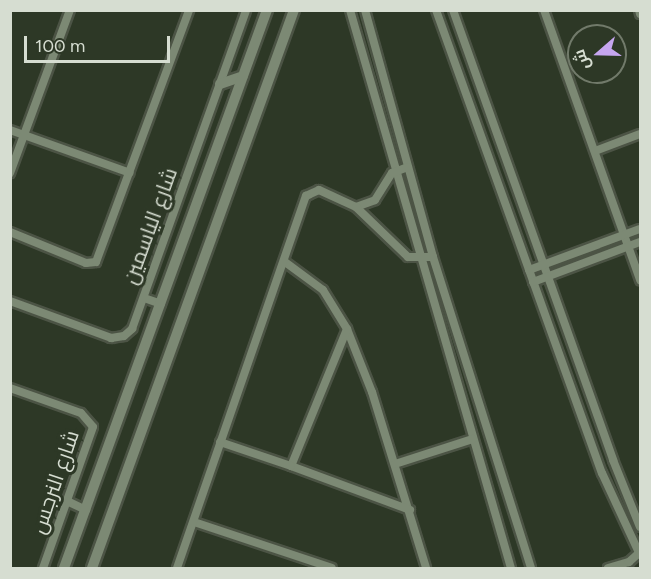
<!DOCTYPE html>
<html>
<head>
<meta charset="utf-8">
<style>
  body { margin:0 }
  #map { position:relative; width:651px; height:579px; overflow:hidden; background:#2d3826; font-family:Figtree,Cairo,sans-serif }
  div>[style] { position:absolute }
  .roads { filter:drop-shadow(2px 0 #4c5445) drop-shadow(-2px 0 #4c5445) drop-shadow(0 2px #4c5445) drop-shadow(0 -2px #4c5445) }
  .street>* { height:8px; margin:-4px; padding:0 4px; transform-origin:4px; border-radius:4px; background:#7c8974 }
  .secondary>* { height:10px; margin:-5px; padding:0 5px; transform-origin:5px; border-radius:5px; background:#7c8974 }
  span { translate:-50% -50%; white-space:nowrap; text-align:center; line-height:1.15; -webkit-text-stroke:6px #2d3826; paint-order:stroke }
  .street-label { font-size:21px; color:#d6ddd1 }
  .frame { position:absolute; inset:0; border:12px solid #d6ddd1; pointer-events:none }
  .north { position:absolute; left:567px; top:24px; width:60px; height:60px; box-sizing:border-box; background:#2d3826; border:2px solid #717a6a; border-radius:50%; rotate:250deg; font-size:16px; font-weight:700; line-height:24px; text-align:center; color:#d6ddd1 }
  .north::after { content:''; display:block; margin:auto; width:21px; height:27px; background:#c6a6f0; clip-path:polygon(50% 0,100% 100%,50% 72%,0 100%) }
  .scale { position:absolute; left:24px; top:36px; width:146px; height:27px; box-sizing:border-box; border:3px solid #d6ddd1; border-top:0; padding-left:8px; font-size:18px; line-height:21px; white-space:nowrap; color:#d6ddd1; -webkit-text-stroke:4px #2d3826; paint-order:stroke }
</style>
</head>
<body>
<div id="map">
  <div class="roads">
    <div class="street">
      <i style="left:350px;top:10px;width:581px;rotate:73.91deg"></i>
      <i style="left:365px;top:10px;width:256px;rotate:74.6deg"></i>
      <i style="left:433px;top:257px;width:326px;rotate:72.5deg"></i>
      <i style="left:436px;top:10px;width:492px;rotate:70.3deg"></i>
      <i style="left:602px;top:473px;width:90px;rotate:65.1deg"></i>
      <i style="left:453px;top:10px;width:478px;rotate:70.4deg"></i>
      <i style="left:613px;top:460px;width:72px;rotate:68.1deg"></i>
      <i style="left:544px;top:10px;width:287px;rotate:70.4deg"></i>
      <i style="left:639px;top:10px;width:4px;rotate:76deg"></i>
      <i style="left:10px;top:130px;width:127px;rotate:19.7deg"></i>
      <i style="left:595px;top:151px;width:48px;rotate:-20.7deg"></i>
      <i style="left:10px;top:173px;width:174px;rotate:-69.8deg"></i>
      <i style="left:356px;top:207px;width:20px;rotate:-20deg"></i>
      <i style="left:375px;top:200px;width:32px;rotate:-58deg"></i>
      <i style="left:392px;top:173px;width:17px;rotate:-21deg"></i>
      <i style="left:10px;top:232px;width:82px;rotate:22.2deg"></i>
      <i style="left:86px;top:263px;width:10px;rotate:-6deg"></i>
      <i style="left:96px;top:262px;width:269px;rotate:-69.7deg"></i>
      <i style="left:285px;top:262px;width:47px;rotate:36.4deg"></i>
      <i style="left:323px;top:290px;width:46px;rotate:58.4deg"></i>
      <i style="left:347px;top:329px;width:68px;rotate:68.4deg"></i>
      <i style="left:372px;top:392px;width:184px;rotate:72.9deg"></i>
      <i style="left:529px;top:270px;width:118px;rotate:-20.3deg"></i>
      <i style="left:533px;top:282px;width:114px;rotate:-20.5deg"></i>
      <i style="left:144px;top:298px;width:18px;rotate:19deg"></i>
      <i style="left:10px;top:301px;width:108px;rotate:20.1deg"></i>
      <i style="left:111px;top:338px;width:13px;rotate:-9deg"></i>
      <i style="left:124px;top:336px;width:11px;rotate:-41deg"></i>
      <i style="left:132px;top:329px;width:339px;rotate:-70.3deg"></i>
      <i style="left:347px;top:329px;width:148px;rotate:112.2deg"></i>
      <i style="left:291px;top:466px;width:127px;rotate:20.3deg"></i>
      <i style="left:10px;top:388px;width:75px;rotate:19.4deg"></i>
      <i style="left:81px;top:413px;width:18px;rotate:49deg"></i>
      <i style="left:93px;top:427px;width:150px;rotate:109.5deg"></i>
      <i style="left:220px;top:442px;width:75px;rotate:18.7deg"></i>
      <i style="left:395px;top:464px;width:82px;rotate:-17.8deg"></i>
      <i style="left:69px;top:502px;width:19px;rotate:25deg"></i>
      <i style="left:194px;top:522px;width:145px;rotate:18.4deg"></i>
      <i style="left:177px;top:568px;width:394px;rotate:-70.9deg"></i>
      <i style="left:306px;top:196px;width:14px;rotate:-25deg"></i>
      <i style="left:319px;top:190px;width:41px;rotate:24.7deg"></i>
      <i style="left:356px;top:207px;width:72px;rotate:43.9deg"></i>
      <i style="left:408px;top:257px;width:25px"></i>
      <i style="left:608px;top:568px;width:22px;rotate:-16deg"></i>
      <i style="left:629px;top:562px;width:13px;rotate:-42deg"></i>
    </div>
    <div class="secondary">
      <i style="left:220px;top:84px;width:24px;rotate:-19deg"></i>
      <i style="left:64px;top:568px;width:594px;rotate:-70.01deg"></i>
      <i style="left:92px;top:568px;width:593px;rotate:-70.1deg"></i>
    </div>
  </div>
  <div class="street-label">
    <span style="left:150px;top:226px;rotate:-70deg">شارع الياسمين</span>
    <span style="left:55px;top:482px;rotate:-71deg">شارع النرجس</span>
  </div>
  <div class="frame"></div>
  <div class="north">ش</div>
  <div class="scale">100 m</div>
</div>
</body>
</html>
